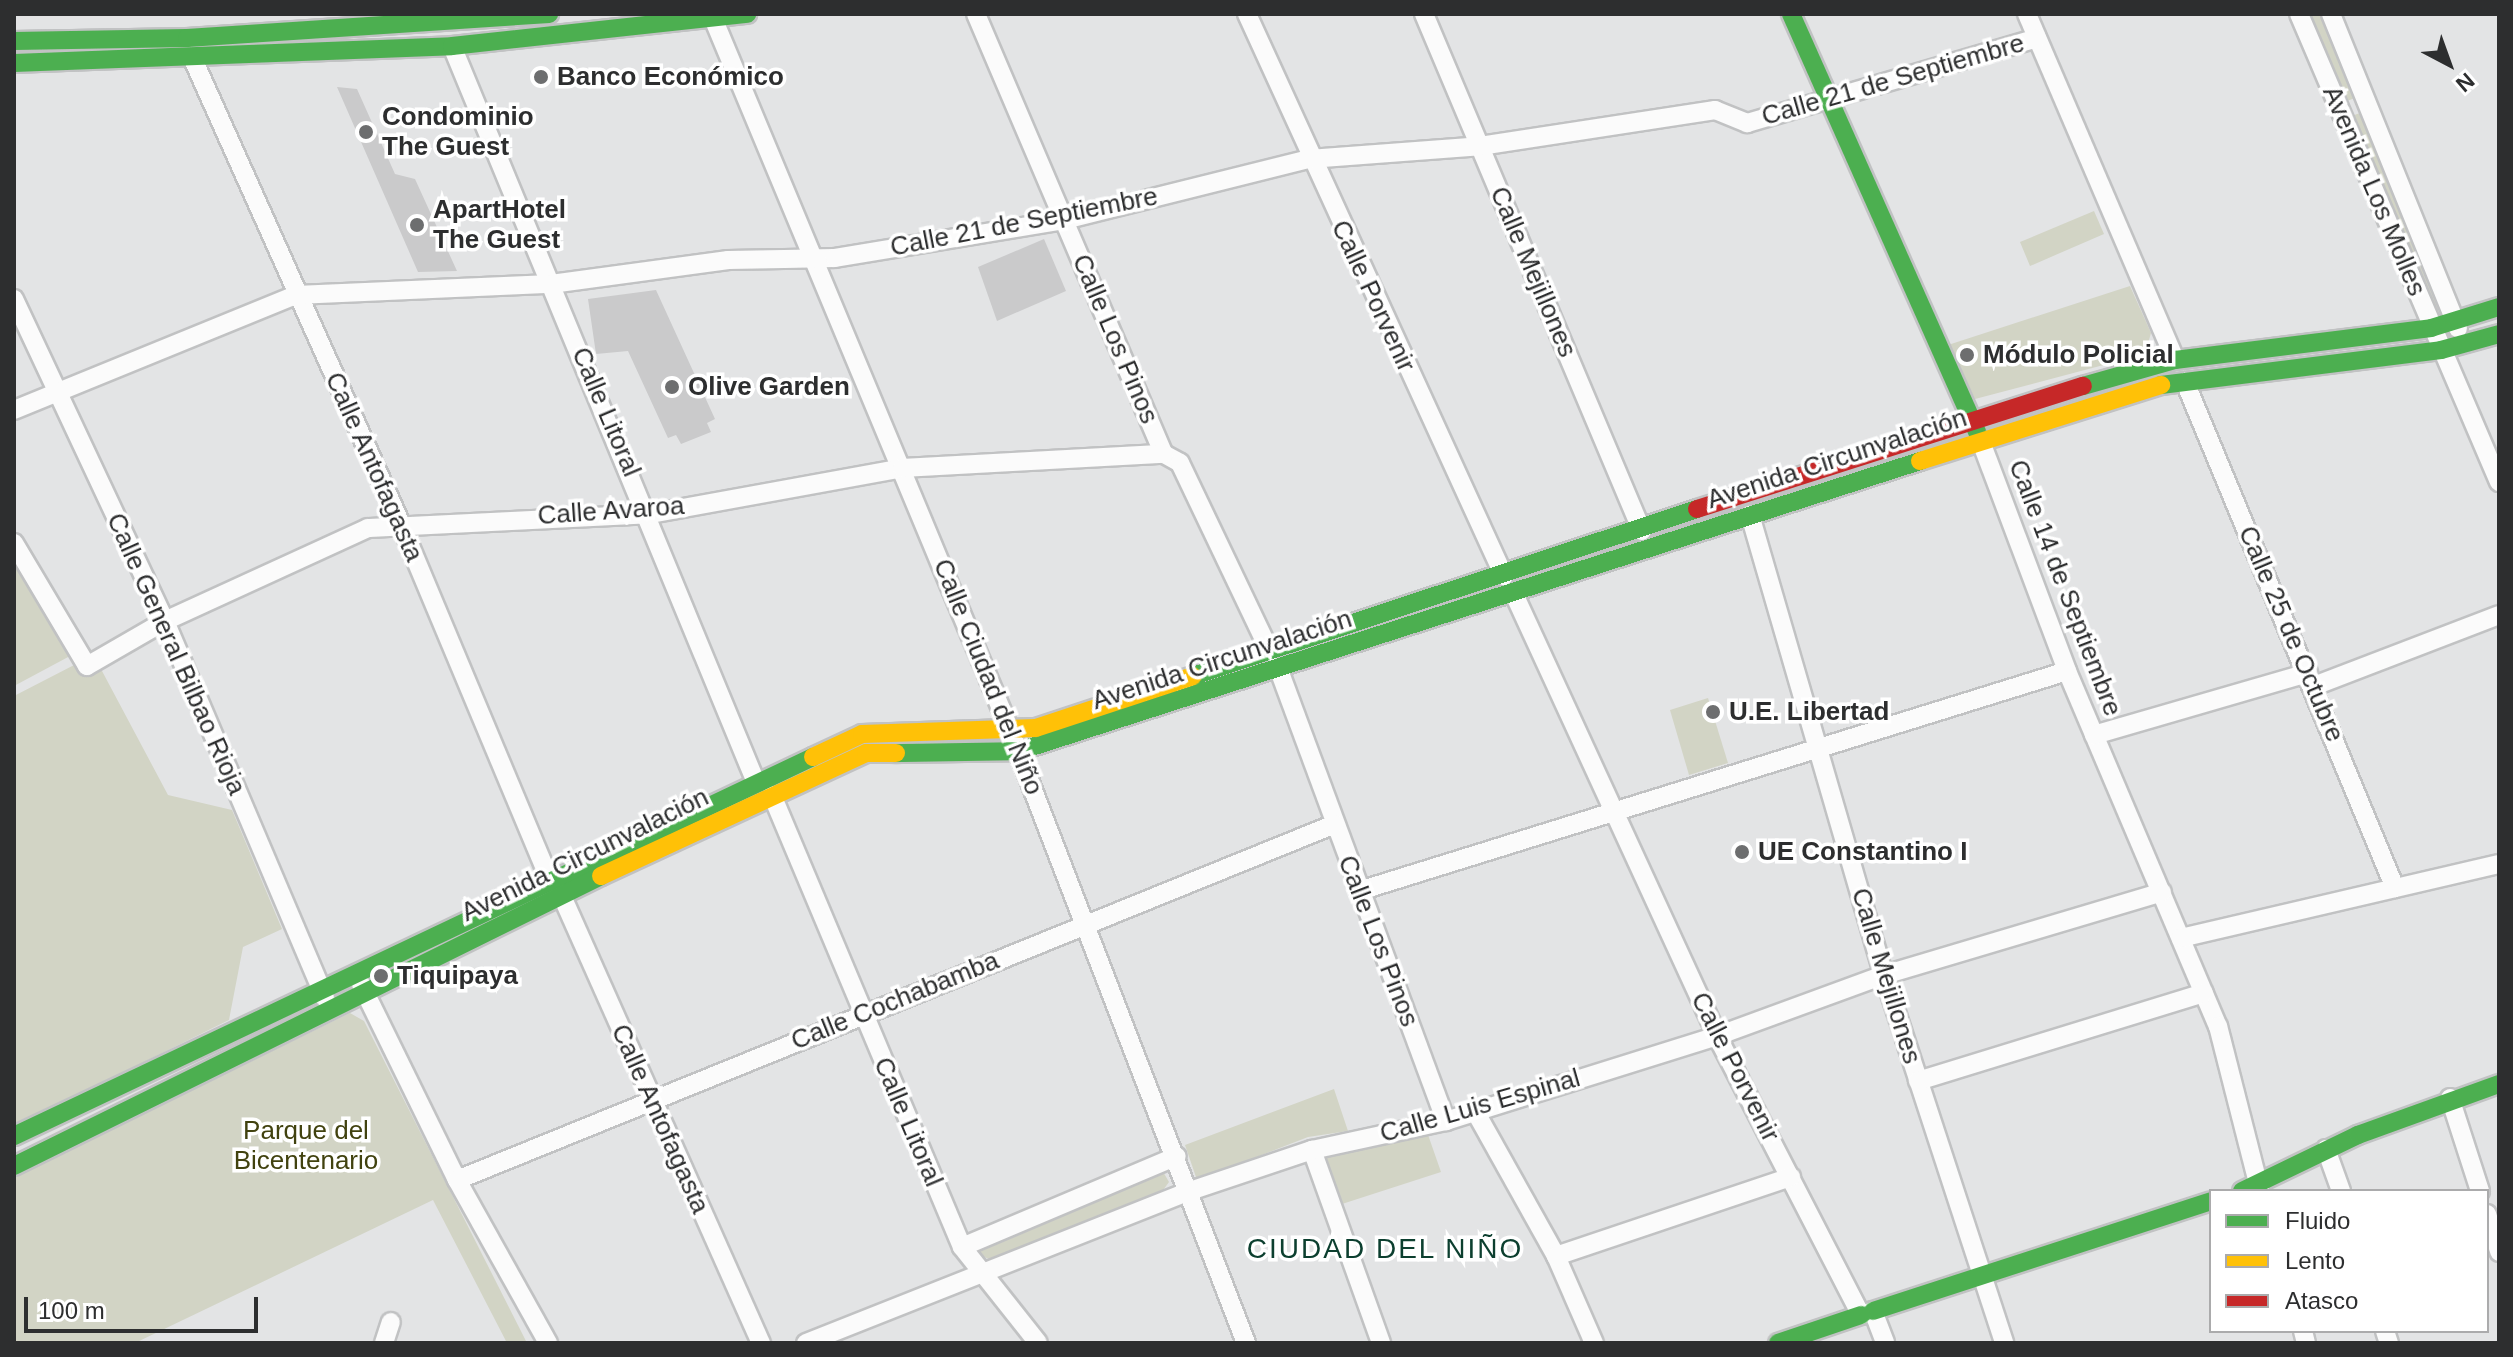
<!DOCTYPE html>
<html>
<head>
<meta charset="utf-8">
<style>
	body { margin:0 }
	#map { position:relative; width:2513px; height:1357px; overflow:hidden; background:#e3e4e5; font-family:Helvetica,sans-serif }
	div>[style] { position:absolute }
	.green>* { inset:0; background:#d2d4c5 }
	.building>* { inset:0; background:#cacacb }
	.roads { filter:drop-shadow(2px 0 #c1c2c3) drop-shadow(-2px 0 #c1c2c3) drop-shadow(0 2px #c1c2c3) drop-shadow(0 -2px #c1c2c3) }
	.street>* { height:18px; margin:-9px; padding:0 9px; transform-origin:9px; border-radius:9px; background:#fbfbfb }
	.fast>* { height:18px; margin:-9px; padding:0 9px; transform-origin:9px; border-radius:9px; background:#4caf50 }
	.slow>* { height:18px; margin:-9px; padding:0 9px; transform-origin:9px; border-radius:9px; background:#ffc107 }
	.jam>* { height:18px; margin:-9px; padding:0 9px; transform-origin:9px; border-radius:9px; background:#c62828 }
	.dots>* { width:22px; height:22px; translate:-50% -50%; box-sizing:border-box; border:4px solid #fff; border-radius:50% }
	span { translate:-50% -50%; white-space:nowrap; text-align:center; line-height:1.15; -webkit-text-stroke:7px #fff; paint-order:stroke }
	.poi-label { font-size:26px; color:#2d2e2f; font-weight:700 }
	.left { translate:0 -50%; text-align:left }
	.street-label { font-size:26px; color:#2d2e2f }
	.park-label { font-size:26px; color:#41420f }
	.neighbourhood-label { font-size:28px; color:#0c3f2f; letter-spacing:2px }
	.frame { position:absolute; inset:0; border:16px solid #2d2e2f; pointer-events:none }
	.legend { position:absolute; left:2209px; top:1189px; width:280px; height:144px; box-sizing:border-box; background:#fff; border:2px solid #ababac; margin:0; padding:10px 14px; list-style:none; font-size:24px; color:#2d2e2f }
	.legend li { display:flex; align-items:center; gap:16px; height:40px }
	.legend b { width:40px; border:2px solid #ababac }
	.north { position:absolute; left:2409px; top:24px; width:80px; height:80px; -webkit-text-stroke:6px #fff; paint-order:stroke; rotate:139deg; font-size:22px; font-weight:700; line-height:32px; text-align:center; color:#2d2e2f }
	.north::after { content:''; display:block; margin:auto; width:28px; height:36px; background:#2d2e2f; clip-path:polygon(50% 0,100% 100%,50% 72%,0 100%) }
	.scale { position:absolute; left:24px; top:1297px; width:234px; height:36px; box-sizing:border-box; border:4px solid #2d2e2f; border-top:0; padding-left:10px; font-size:24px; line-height:28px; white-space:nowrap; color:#2d2e2f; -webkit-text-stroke:6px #fff; paint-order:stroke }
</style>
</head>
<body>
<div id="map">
	<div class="green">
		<div style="clip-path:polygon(2307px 14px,2320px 14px,2355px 98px,2344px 102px)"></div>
		<div style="clip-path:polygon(2360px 113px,2440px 301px,2438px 312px,2432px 312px,2349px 117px)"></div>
		<div style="clip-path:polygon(2094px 211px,2104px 234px,2030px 266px,2020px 242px)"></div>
		<div style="clip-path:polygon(2130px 286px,2151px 333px,2145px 354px,1975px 399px,1948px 345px)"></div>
		<div style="clip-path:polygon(14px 565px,70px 656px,14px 686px)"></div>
		<div style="clip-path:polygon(78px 663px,102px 671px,168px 795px,232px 810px,282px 929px,243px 947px,229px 1020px,14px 1126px,14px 696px)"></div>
		<div style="clip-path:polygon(1708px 698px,1728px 763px,1689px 775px,1670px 710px)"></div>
		<div style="clip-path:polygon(350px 1013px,364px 1021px,527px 1343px,507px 1343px,433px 1200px,135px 1343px,14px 1343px,14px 1177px)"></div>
		<div style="clip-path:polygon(1334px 1089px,1348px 1131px,1308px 1137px,1197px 1180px,1185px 1145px)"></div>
		<div style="clip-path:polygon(1426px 1129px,1441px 1172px,1342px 1204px,1326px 1157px)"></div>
		<div style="clip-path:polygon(1162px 1170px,1169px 1182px,1161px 1193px,991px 1260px,976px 1253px,976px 1244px)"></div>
	</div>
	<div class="building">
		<div style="clip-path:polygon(337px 87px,357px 89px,395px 174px,415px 179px,457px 271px,418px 272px)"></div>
		<div style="clip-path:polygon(1044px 239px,1066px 291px,997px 321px,978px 267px)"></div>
		<div style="clip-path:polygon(656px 290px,715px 419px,707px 423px,711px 432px,681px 444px,676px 435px,668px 438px,628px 351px,596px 354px,588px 299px)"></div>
	</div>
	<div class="roads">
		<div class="street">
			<div style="left:976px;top:14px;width:478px;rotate:66.9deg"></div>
			<div style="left:1164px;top:454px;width:18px;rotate:29deg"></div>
			<div style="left:1180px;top:463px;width:209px;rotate:64.5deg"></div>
			<div style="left:1247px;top:14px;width:618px;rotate:65.43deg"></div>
			<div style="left:1424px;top:14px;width:561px;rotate:67.14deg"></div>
			<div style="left:2027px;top:14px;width:376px;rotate:66.8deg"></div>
			<div style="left:2299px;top:14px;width:509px;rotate:66.86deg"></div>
			<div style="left:2331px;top:14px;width:339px;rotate:68deg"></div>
			<div style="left:713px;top:18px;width:775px;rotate:67.37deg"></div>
			<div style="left:1011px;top:733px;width:654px;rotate:68.93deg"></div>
			<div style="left:452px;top:46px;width:794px;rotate:67.57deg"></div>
			<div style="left:192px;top:57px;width:509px;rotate:65.9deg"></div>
			<div style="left:400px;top:522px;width:387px;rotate:67.3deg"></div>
			<div style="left:14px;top:299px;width:356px;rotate:64.9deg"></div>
			<div style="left:165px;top:621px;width:410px;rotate:67deg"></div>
			<div style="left:2185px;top:382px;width:548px;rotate:67.46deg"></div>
			<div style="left:14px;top:410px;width:305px;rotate:-22.2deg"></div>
			<div style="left:296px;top:295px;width:255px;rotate:-2.5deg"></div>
			<div style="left:551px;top:284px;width:179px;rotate:-7.7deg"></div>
			<div style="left:728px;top:260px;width:107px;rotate:-1.1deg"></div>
			<div style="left:835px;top:258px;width:232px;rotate:-9.4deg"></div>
			<div style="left:1064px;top:220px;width:252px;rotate:-14deg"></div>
			<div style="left:1309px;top:159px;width:171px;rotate:-4.3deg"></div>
			<div style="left:1480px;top:146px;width:238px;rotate:-8.7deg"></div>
			<div style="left:1715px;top:110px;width:35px;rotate:22deg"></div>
			<div style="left:1747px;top:123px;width:302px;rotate:-16.3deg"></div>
			<div style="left:1980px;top:439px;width:248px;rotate:69.4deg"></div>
			<div style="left:2067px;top:671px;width:386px;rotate:67deg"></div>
			<div style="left:2218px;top:1026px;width:170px;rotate:75.7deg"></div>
			<div style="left:1750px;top:515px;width:479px;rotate:73.8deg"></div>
			<div style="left:1884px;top:975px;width:387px;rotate:71.9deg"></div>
			<div style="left:14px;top:543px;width:143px;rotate:59.3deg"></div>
			<div style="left:87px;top:666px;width:90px;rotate:-30deg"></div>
			<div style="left:165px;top:621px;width:223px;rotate:-24.6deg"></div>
			<div style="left:368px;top:528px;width:282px;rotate:-2.8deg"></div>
			<div style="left:650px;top:514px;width:256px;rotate:-10.3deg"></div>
			<div style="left:902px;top:468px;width:262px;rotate:-3.1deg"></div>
			<div style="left:1514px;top:594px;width:486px;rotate:65.3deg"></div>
			<div style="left:1717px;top:1036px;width:314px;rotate:62.7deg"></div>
			<div style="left:1861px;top:1315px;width:13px;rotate:-18deg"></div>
			<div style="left:1873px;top:1311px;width:34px;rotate:69deg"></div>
			<div style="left:1279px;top:670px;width:481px;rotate:69.7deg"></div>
			<div style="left:2314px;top:686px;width:198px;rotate:-21deg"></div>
			<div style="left:2094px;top:735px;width:223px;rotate:-16.2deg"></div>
			<div style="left:772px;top:795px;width:490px;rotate:67.2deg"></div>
			<div style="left:962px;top:1247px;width:122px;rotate:51.6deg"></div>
			<div style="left:1359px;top:891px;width:741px;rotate:-17.26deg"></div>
			<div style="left:561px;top:894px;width:492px;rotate:66deg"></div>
			<div style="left:2181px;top:938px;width:326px;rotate:-13.1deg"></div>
			<div style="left:361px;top:984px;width:218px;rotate:63.9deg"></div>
			<div style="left:457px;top:1180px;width:187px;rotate:60.8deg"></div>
			<div style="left:1918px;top:1081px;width:299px;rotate:-17.1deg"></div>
			<div style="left:2450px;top:1098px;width:98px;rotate:72.1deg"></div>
			<div style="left:1475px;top:1111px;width:166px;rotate:60.8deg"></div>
			<div style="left:1556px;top:1256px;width:95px;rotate:66.4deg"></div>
			<div style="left:2326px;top:1149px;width:45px;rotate:70.3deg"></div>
			<div style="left:1312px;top:1150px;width:205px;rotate:70.3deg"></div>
			<div style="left:457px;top:1180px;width:947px;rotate:-22.07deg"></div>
			<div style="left:2487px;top:1214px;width:40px;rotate:72deg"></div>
			<div style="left:962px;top:1247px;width:233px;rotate:-22.9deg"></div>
			<div style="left:1556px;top:1256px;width:248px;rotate:-18.6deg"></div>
			<div style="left:2303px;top:1331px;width:12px;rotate:76deg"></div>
			<div style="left:2385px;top:1331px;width:13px;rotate:72deg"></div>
			<div style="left:384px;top:1343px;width:22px;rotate:-72deg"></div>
			<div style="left:806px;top:1343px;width:413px;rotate:-21.6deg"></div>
			<div style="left:1190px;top:1191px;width:129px;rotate:-18.6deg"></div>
			<div style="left:1312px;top:1150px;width:137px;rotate:-12.2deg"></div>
			<div style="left:1446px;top:1121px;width:284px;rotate:-17.4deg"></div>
			<div style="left:1717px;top:1036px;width:178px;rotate:-20.1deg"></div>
			<div style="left:1884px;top:975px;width:290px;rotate:-16.6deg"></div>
		</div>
		<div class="fast">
			<div style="left:1791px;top:14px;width:458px;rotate:66deg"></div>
			<div style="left:14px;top:41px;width:173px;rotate:-1deg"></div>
			<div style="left:187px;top:38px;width:363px;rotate:-3.8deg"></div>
			<div style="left:14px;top:63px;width:438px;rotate:-2.2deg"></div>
			<div style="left:452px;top:46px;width:297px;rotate:-6.2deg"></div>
			<div style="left:2161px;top:385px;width:282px;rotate:-7.1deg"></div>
			<div style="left:2441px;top:350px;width:60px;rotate:-15.4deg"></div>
			<div style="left:2083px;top:386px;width:96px;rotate:-15.8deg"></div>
			<div style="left:2175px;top:360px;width:258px;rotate:-7.1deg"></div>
			<div style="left:2431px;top:328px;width:71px;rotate:-17.2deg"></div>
			<div style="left:1193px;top:676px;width:531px;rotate:-18.33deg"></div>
			<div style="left:896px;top:753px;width:123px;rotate:-0.9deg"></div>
			<div style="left:1019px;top:751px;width:947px;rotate:-17.84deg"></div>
			<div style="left:14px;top:1136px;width:884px;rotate:-25.38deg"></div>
			<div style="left:14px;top:1166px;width:655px;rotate:-26.29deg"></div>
			<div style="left:2242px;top:1191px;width:129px;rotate:-25.8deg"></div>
			<div style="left:2358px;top:1135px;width:150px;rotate:-19.9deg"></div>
			<div style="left:1873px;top:1311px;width:355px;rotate:-18deg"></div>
			<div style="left:1778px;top:1343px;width:88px;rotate:-18.6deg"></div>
		</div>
		<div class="slow">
			<div style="left:1920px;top:461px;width:253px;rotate:-17.5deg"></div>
			<div style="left:813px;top:757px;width:54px;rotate:-25.1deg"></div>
			<div style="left:862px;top:734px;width:174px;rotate:-2deg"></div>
			<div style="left:1036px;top:728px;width:165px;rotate:-18.3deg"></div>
			<div style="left:601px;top:876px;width:292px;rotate:-24.9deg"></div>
			<div style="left:866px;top:753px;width:30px"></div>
		</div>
		<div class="jam">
			<div style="left:1697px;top:509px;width:405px;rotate:-17.7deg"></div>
		</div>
	</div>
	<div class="dots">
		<div style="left:541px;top:77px;background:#6d6e6f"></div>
		<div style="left:366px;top:132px;background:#6d6e6f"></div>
		<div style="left:417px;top:225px;background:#6d6e6f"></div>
		<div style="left:1967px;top:355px;background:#6d6e6f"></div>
		<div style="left:672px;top:387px;background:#6d6e6f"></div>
		<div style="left:1713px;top:712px;background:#6d6e6f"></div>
		<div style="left:1742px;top:852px;background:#6d6e6f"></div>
		<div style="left:381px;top:976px;background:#6d6e6f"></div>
	</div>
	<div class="poi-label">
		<span class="left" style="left:557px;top:77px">Banco Económico</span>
		<span class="left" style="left:382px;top:132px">Condominio<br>The Guest</span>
		<span class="left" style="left:433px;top:225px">ApartHotel<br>The Guest</span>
		<span class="left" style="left:1983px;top:355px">Módulo Policial</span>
		<span class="left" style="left:688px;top:387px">Olive Garden</span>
		<span class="left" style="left:1729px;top:712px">U.E. Libertad</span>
		<span class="left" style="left:1758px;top:852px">UE Constantino I</span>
		<span class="left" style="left:397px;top:976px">Tiquipaya</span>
	</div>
	<div class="street-label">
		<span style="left:1893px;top:80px;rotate:-16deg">Calle 21 de Septiembre</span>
		<span style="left:2374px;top:191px;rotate:67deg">Avenida Los Molles</span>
		<span style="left:1024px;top:222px;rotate:-11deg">Calle 21 de Septiembre</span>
		<span style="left:1533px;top:272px;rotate:67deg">Calle Mejillones</span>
		<span style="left:1373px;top:296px;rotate:65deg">Calle Porvenir</span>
		<span style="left:1115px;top:339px;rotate:67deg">Calle Los Pinos</span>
		<span style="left:606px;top:412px;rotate:67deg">Calle Litoral</span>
		<span style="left:1837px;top:459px;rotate:-18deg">Avenida Circunvalación</span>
		<span style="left:374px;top:467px;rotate:66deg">Calle Antofagasta</span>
		<span style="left:611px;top:511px;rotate:-4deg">Calle Avaroa</span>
		<span style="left:2065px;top:588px;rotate:69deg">Calle 14 de Septiembre</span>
		<span style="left:2291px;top:634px;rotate:67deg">Calle 25 de Octubre</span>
		<span style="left:176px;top:654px;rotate:66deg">Calle General Bilbao Rioja</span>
		<span style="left:1222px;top:660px;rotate:-18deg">Avenida Circunvalación</span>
		<span style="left:988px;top:677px;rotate:68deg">Calle Ciudad del Niño</span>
		<span style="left:585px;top:855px;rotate:-26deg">Avenida Circunvalación</span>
		<span style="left:1378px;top:941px;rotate:69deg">Calle Los Pinos</span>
		<span style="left:1886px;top:976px;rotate:73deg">Calle Mejillones</span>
		<span style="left:895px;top:1001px;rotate:-22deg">Calle Cochabamba</span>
		<span style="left:1735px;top:1067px;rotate:63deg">Calle Porvenir</span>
		<span style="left:1480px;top:1106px;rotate:-16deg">Calle Luis Espinal</span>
		<span style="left:660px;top:1119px;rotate:66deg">Calle Antofagasta</span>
		<span style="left:908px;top:1122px;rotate:67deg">Calle Litoral</span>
	</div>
	<div class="park-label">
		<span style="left:306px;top:1146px">Parque del<br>Bicentenario</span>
	</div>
	<div class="neighbourhood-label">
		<span style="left:1385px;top:1249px">CIUDAD DEL NIÑO</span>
	</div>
	<div class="frame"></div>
	<ul class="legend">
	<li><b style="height:10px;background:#4caf50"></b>Fluido</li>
	<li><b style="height:10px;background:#ffc107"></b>Lento</li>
	<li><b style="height:10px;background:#c62828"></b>Atasco</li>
	</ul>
	<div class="north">N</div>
	<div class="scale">100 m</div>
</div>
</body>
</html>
